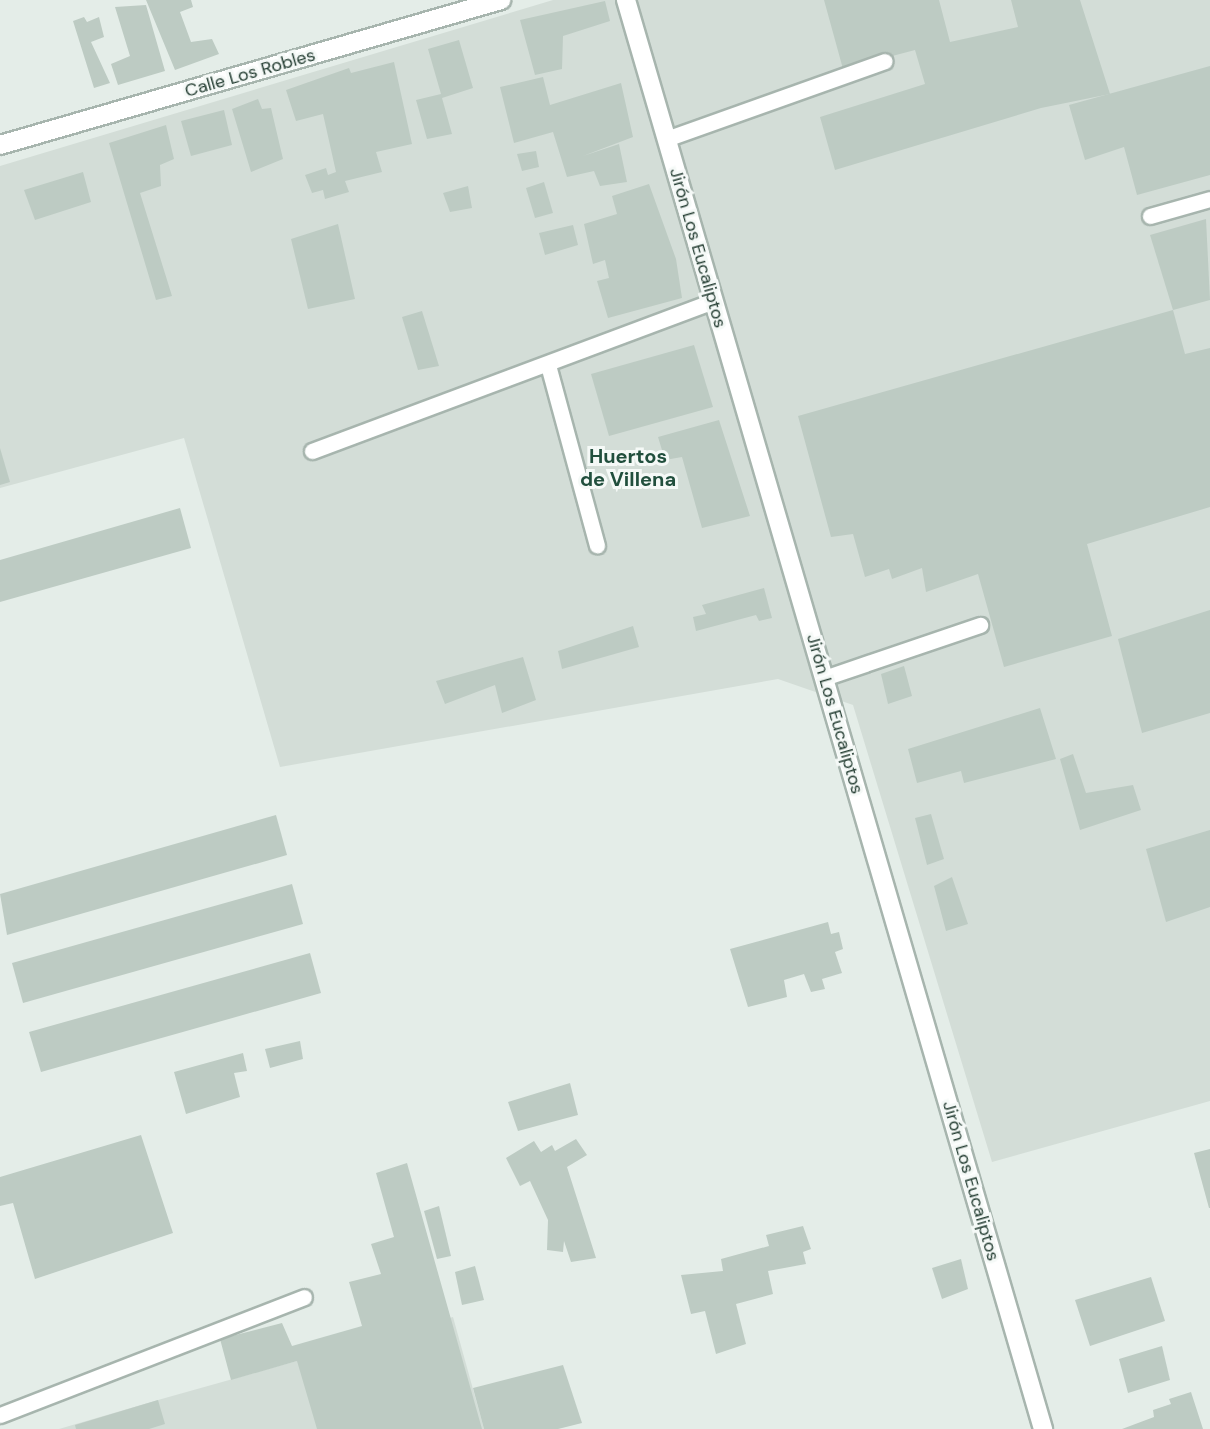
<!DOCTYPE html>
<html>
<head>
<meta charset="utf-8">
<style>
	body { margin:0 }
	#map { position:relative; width:1210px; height:1429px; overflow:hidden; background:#e4ede8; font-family:"DM Sans",sans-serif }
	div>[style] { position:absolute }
	.built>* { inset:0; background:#d3ddd7 }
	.building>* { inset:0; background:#bdcbc3 }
	.roads { filter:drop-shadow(2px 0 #a7b5ae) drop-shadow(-2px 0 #a7b5ae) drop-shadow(0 2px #a7b5ae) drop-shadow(0 -2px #a7b5ae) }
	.service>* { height:15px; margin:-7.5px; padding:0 7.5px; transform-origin:7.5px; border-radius:7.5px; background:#fff }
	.minor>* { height:18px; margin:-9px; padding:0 9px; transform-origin:9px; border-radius:9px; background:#fff }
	span { translate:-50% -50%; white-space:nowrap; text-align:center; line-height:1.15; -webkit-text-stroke:6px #f5f9f7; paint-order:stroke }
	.street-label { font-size:18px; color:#253e33 }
	.neighbourhood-label { font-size:20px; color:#214f3d; font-weight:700 }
</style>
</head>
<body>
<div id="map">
	<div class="built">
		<div style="clip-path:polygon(553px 0,1210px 0,1210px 1101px,992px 1162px,853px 705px,778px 679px,280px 767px,184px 438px,0 488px,0 166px)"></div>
		<div style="clip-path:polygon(453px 1317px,484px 1429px,59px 1429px,158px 1400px)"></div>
	</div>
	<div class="building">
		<div style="clip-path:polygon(146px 0,191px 0,193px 7px,180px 12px,191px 42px,212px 39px,219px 54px,175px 70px)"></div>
		<div style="clip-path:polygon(824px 0,939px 0,950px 42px,1018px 27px,1011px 0,1080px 0,1110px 94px,1041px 108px,835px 170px,820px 117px,925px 84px,915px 50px,843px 69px)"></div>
		<div style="clip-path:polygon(605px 1px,610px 21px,563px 36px,562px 69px,535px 75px,520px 20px)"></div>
		<div style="clip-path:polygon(146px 5px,165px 71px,118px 85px,111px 64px,130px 56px,115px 7px)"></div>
		<div style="clip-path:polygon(84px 17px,87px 22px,99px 17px,104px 37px,91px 42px,110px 83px,94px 88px,73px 21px)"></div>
		<div style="clip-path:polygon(459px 40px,473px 88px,442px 98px,452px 134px,427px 139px,416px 100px,441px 94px,428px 49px)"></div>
		<div style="clip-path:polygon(394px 62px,412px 144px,376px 152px,382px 172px,345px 181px,349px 192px,325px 199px,323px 190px,312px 193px,305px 175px,326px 168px,328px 175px,336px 172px,323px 114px,296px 121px,286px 90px,349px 68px,351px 73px)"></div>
		<div style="clip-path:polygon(1210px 66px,1210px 175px,1137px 195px,1124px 147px,1085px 160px,1069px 105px)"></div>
		<div style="clip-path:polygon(543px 77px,550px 105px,621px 83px,633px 137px,583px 156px,619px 144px,627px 182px,600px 186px,594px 171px,567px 177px,553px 132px,514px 143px,500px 87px)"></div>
		<div style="clip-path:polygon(258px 99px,262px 109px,271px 108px,283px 159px,251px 172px,232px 109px)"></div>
		<div style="clip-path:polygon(224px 110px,232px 145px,191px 156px,181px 121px)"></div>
		<div style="clip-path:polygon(166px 125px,174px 159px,160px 165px,161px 186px,140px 193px,172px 296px,156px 300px,109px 143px)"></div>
		<div style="clip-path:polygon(536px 151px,539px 167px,522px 171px,517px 154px)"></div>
		<div style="clip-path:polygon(83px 172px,91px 202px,35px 220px,24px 190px)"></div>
		<div style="clip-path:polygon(544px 182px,553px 213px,535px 218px,526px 188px)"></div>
		<div style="clip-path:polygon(649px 184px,676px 259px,682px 298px,608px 318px,597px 281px,609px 278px,605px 260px,593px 264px,584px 224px,617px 214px,612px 196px)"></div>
		<div style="clip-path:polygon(468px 186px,472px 208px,450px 212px,443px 193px)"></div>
		<div style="clip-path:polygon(1206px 219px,1210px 300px,1173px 310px,1150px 235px)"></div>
		<div style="clip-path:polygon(338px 224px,355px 299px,308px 309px,291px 239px)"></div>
		<div style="clip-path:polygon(573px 225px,578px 245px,545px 255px,539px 233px)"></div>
		<div style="clip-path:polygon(1173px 310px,1185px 354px,1210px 348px,1210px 507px,1087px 544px,1112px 636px,1004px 667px,978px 574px,926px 592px,922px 568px,892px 579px,889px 569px,865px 577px,853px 534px,831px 537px,798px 416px)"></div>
		<div style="clip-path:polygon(422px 311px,439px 366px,418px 370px,402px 317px)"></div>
		<div style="clip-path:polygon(694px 345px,713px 407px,609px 436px,591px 374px)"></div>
		<div style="clip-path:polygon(719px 420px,750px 516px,702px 528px,682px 457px,665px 460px,658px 437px)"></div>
		<div style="clip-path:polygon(0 448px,10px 482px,0 485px)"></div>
		<div style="clip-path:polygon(180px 508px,191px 548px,0 602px,0 560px)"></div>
		<div style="clip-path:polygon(764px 588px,772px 618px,759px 621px,756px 615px,696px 631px,693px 617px,706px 614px,702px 605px)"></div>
		<div style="clip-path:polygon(1210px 610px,1210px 713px,1142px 733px,1118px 639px)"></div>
		<div style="clip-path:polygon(633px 626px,639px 647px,562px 669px,558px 651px)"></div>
		<div style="clip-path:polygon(523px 657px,536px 700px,502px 713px,495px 685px,445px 704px,436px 681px)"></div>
		<div style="clip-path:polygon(904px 666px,912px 696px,888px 704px,881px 674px)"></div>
		<div style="clip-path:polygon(1040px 708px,1056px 759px,964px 783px,961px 771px,917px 783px,908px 749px)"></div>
		<div style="clip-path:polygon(1073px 754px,1086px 793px,1133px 785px,1141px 810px,1080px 830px,1060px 759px)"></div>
		<div style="clip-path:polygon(931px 814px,944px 859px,927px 865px,915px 818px)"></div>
		<div style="clip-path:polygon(276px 815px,287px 855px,7px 935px,0 894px)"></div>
		<div style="clip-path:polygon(1210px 830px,1210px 907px,1166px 922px,1146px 849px)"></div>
		<div style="clip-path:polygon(952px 877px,968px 924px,946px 931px,934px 886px)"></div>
		<div style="clip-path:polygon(292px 884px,303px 924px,23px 1003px,12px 963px)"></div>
		<div style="clip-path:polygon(828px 922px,831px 934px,839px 932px,843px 949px,835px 952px,842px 973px,822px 979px,825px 989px,811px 992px,804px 974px,784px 980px,787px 997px,748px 1007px,730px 949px)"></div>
		<div style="clip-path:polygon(310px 953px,321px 993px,41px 1072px,29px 1032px)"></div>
		<div style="clip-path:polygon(300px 1041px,303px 1059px,270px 1068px,265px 1049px)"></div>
		<div style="clip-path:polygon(243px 1053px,247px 1071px,234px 1073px,240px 1097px,186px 1114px,174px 1072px)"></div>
		<div style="clip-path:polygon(570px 1083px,578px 1115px,518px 1131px,508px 1102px)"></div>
		<div style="clip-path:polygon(141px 1135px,173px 1233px,35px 1279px,13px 1203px,0 1206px,0 1177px)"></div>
		<div style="clip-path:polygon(576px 1139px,587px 1155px,567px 1167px,596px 1258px,571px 1262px,564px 1241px,563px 1252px,547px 1250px,548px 1220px,530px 1181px,520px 1186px,506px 1158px,534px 1141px,541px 1152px,552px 1145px,555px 1151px)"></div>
		<div style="clip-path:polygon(1210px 1149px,1210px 1208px,1209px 1208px,1194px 1153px)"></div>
		<div style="clip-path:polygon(407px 1163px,482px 1429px,317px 1429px,297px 1361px,231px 1380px,220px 1339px,282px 1323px,292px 1346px,362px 1326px,349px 1282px,381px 1274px,371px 1244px,394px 1237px,376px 1173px)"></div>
		<div style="clip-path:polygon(439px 1206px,451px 1256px,437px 1259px,424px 1211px)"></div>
		<div style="clip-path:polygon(803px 1226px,811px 1249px,803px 1252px,806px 1264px,768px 1271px,773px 1294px,736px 1304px,746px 1344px,716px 1354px,705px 1311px,691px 1314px,681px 1275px,723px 1271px,721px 1259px,769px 1246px,766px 1235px)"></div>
		<div style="clip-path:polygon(961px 1259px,968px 1289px,942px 1299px,932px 1268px)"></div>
		<div style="clip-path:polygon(475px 1266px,484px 1300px,462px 1305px,455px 1272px)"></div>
		<div style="clip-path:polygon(1151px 1277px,1165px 1321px,1090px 1346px,1075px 1300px)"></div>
		<div style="clip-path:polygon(1162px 1346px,1170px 1380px,1128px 1393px,1119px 1359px)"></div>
		<div style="clip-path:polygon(563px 1365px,582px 1423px,558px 1429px,484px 1429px,473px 1388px)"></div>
		<div style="clip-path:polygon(1191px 1392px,1203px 1429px,1122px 1429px,1154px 1417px,1153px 1410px,1171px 1404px,1169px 1399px)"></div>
		<div style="clip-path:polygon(158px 1400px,165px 1424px,149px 1429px,76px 1429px,75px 1425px)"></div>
	</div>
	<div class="roads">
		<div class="service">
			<div style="left:666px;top:139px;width:232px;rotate:-19.6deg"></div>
			<div style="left:1150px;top:216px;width:62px;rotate:-15.8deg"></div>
			<div style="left:548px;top:365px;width:187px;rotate:74.8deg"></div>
			<div style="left:312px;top:451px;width:429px;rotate:-20.5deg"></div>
			<div style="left:824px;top:678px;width:165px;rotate:-18.8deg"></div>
			<div style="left:0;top:1415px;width:326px;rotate:-21.2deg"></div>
		</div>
		<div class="minor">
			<div style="left:626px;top:0;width:1489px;rotate:73.73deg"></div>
			<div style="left:0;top:145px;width:522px;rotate:-16.14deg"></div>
		</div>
	</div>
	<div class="street-label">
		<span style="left:250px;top:73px;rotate:-16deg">Calle Los Robles</span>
		<span style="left:698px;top:248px;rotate:74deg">Jirón Los Eucaliptos</span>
		<span style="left:835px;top:714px;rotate:74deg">Jirón Los Eucaliptos</span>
		<span style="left:971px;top:1181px;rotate:74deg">Jirón Los Eucaliptos</span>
	</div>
	<div class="neighbourhood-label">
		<span style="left:628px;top:468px">Huertos<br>de Villena</span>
	</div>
</div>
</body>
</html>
